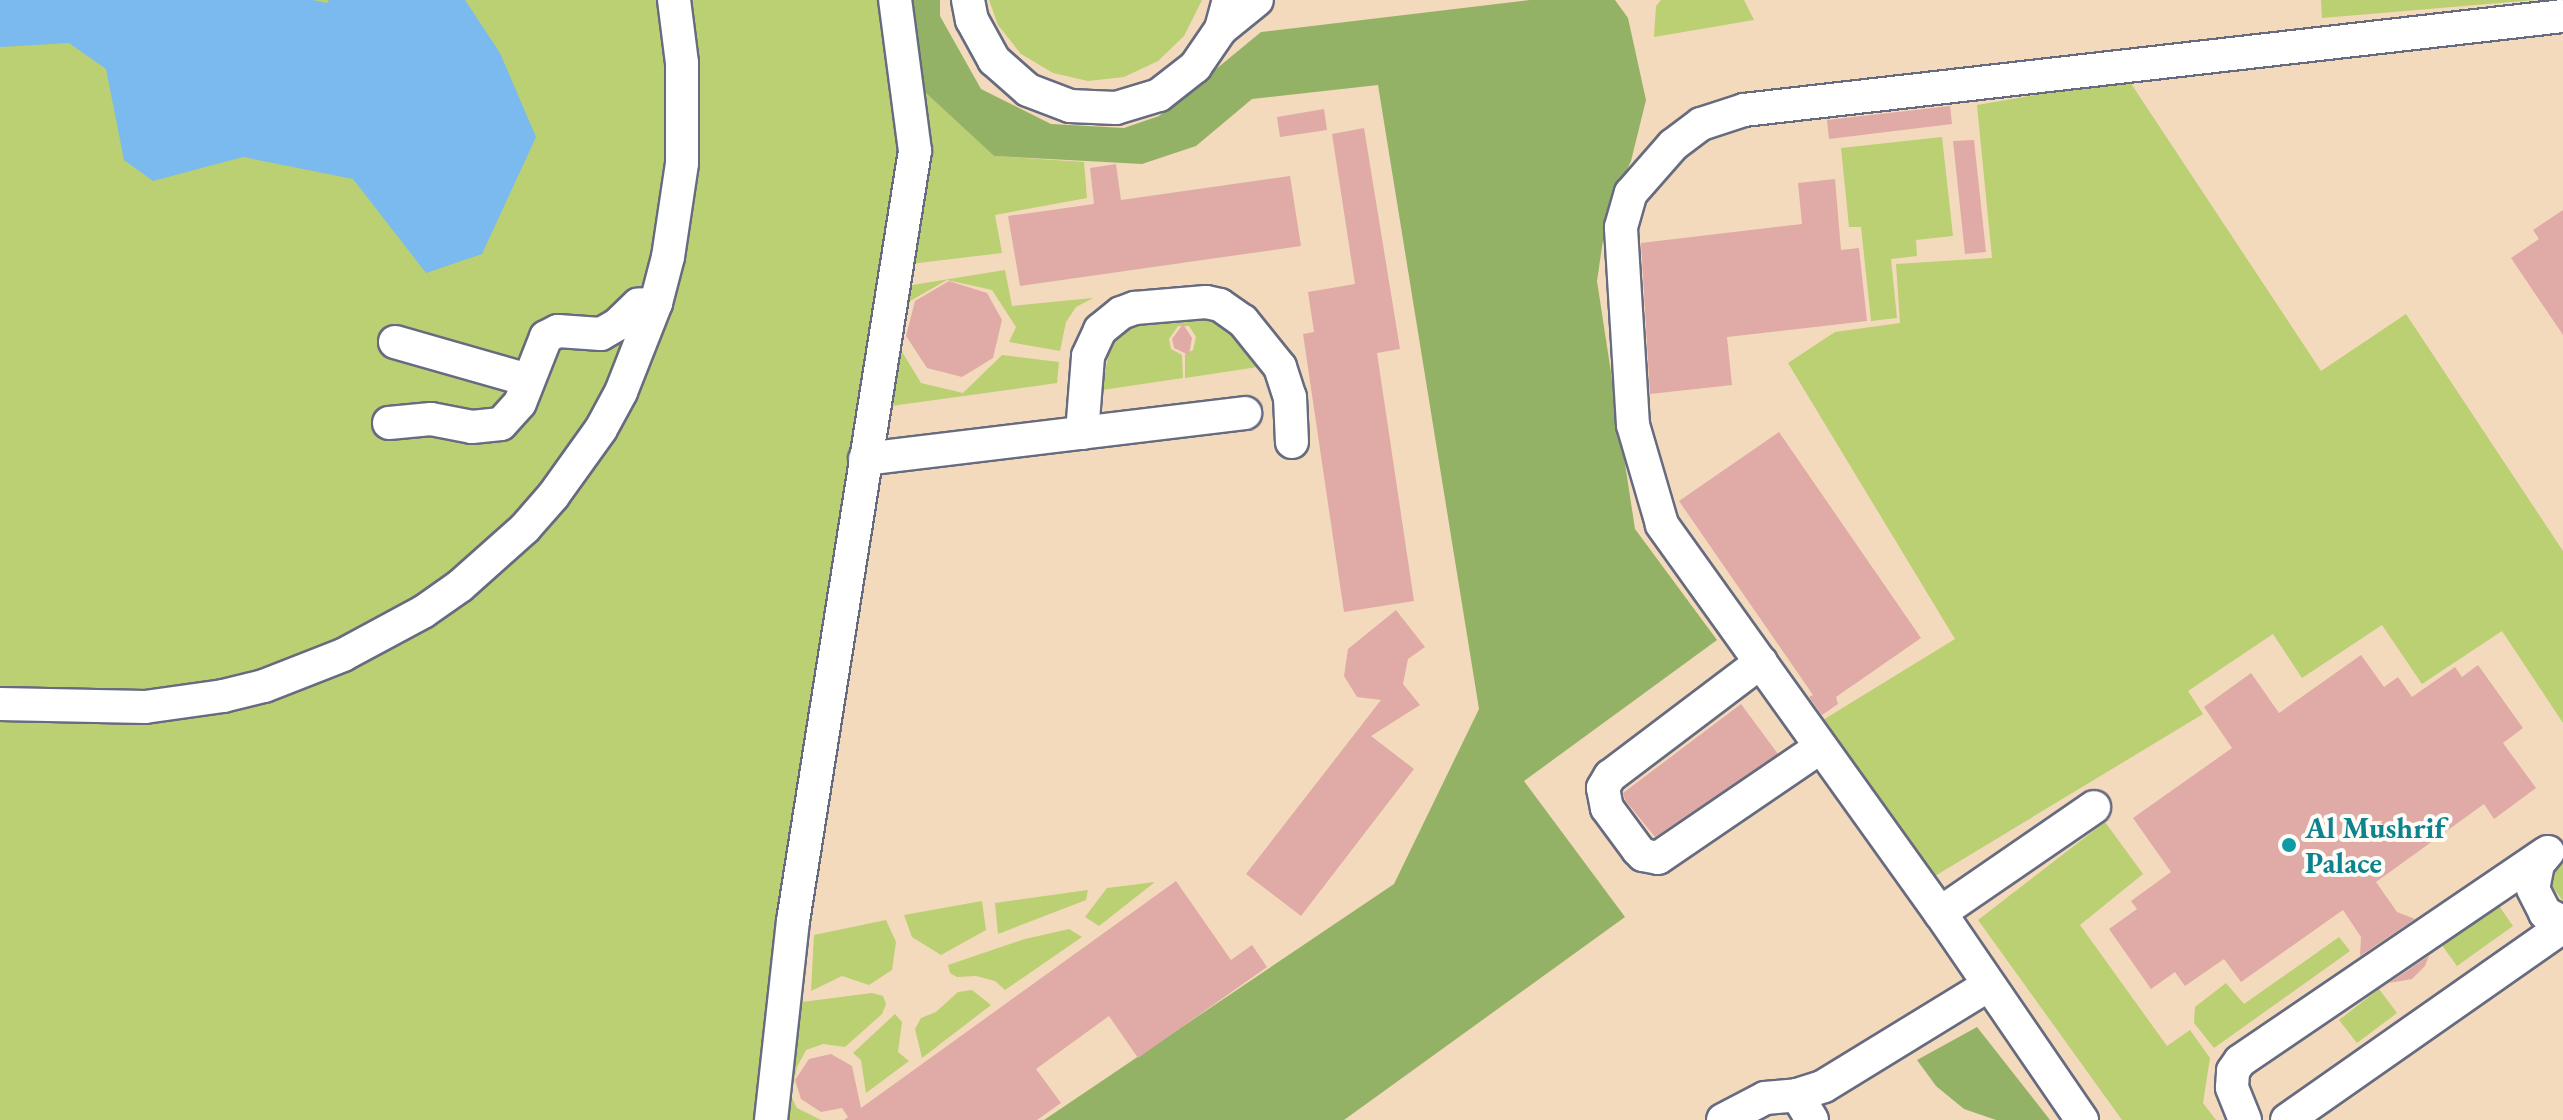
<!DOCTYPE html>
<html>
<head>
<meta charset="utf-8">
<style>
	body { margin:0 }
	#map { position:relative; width:2563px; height:1120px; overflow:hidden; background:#f3dabc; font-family:"EB Garamond",serif }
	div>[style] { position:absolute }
	.green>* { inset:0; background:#bbcf73 }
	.forest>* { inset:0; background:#94b265 }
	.water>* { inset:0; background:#7abaee }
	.building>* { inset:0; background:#e0aba6 }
	.roads { filter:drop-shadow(2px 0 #676b7f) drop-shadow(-2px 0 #676b7f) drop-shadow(0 2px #676b7f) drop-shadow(0 -2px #676b7f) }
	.minor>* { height:32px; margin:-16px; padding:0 16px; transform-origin:16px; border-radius:16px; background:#fff }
	.dots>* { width:22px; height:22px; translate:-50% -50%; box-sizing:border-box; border:4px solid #fdfcf7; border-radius:50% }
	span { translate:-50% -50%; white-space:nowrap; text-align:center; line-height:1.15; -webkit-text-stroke:8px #fdfcf7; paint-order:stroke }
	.culture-label { font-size:30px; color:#0d838f; font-weight:700 }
	.left { translate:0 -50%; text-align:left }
</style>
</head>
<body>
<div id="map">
	<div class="green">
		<div style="clip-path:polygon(0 0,894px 0,899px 42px,898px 195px,769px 1120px,0 1120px)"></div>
		<div style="clip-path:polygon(989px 0,1202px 0,1184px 36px,1158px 61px,1124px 77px,1088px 81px,1053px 73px,1021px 54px,998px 25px)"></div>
		<div style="clip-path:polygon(1661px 0,1744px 0,1754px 20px,1654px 37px,1656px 6px)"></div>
		<div style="clip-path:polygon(2321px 0,2535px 0,2322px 18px)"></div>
		<div style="clip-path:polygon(2128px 79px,2321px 371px,2406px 314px,2563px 551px,2563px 723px,2502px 631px,2422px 684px,2382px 625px,2302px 678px,2273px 634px,2188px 691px,2203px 714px,1930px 879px,1818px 723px,1955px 639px,1788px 363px,1835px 332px,1900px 323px,1896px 264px,1992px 258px,1977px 105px)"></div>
		<div style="clip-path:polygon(914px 82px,994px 156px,1084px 162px,1087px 198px,995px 215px,1002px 253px,910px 264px)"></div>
		<div style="clip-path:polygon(1942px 137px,1953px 236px,1916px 240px,1917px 256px,1891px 259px,1897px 318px,1871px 321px,1861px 227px,1849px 227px,1841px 148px)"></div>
		<div style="clip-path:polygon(1005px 270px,1012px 306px,1093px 298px,1076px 307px,1066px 322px,1060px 351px,1009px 342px,1016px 327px,992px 290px,947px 280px,910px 301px,898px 345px,921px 383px,963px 393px,1002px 355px,1059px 362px,1057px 383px,884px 407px,906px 286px)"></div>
		<div style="clip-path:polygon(1210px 310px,1271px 365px,1185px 378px,1185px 354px,1193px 350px,1196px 337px,1189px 326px,1178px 326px,1169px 339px,1171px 349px,1182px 355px,1183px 378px,1102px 390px,1111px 340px,1124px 325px)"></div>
		<div style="clip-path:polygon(2105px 822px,2143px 874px,2080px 925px,2167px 1046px,2190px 1030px,2210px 1058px,2203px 1103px,2216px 1120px,2122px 1120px,1978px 920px)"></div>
		<div style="clip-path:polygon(2563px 864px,2563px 901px,2552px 886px,2555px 872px)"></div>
		<div style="clip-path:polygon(1155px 882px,1099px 926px,1085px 917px,1107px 888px)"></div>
		<div style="clip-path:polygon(1088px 890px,1086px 900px,998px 934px,995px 903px)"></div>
		<div style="clip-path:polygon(982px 901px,986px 930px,941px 955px,912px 937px,904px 915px)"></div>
		<div style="clip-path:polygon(2497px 903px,2513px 926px,2457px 966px,2441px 944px)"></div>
		<div style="clip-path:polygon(886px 920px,896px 942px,892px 970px,869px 985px,842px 976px,811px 991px,814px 935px)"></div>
		<div style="clip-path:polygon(1069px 929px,1082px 937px,1005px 990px,995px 981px,976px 976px,957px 977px,950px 973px,948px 965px,1025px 939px)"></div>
		<div style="clip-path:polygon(2339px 937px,2350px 951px,2214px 1048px,2194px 1023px,2195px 1007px,2226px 983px,2244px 1004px)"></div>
		<div style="clip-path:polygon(2379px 989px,2397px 1013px,2357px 1043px,2339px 1020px)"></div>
		<div style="clip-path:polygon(972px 990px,991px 1005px,922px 1058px,915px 1029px,921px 1018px,936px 1012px,958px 992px)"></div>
		<div style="clip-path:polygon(872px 993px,883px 996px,886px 1004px,882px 1014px,845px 1047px,823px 1044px,806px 1050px,797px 1067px,791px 1096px,797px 1108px,821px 1120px,780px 1120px,802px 1002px)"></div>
		<div style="clip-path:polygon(895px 1014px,902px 1022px,898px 1052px,909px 1061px,866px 1093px,861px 1060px,853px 1053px)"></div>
	</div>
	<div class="forest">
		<div style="clip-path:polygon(902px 0,940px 0,940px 16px,981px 89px,1051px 124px,1124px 128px,1159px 116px,1261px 32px,1530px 0,1615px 0,1628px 18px,1646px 100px,1631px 161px,1607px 213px,1597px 281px,1635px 529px,1717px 640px,1524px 781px,1625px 917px,1344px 1120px,1044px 1120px,1394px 884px,1479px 709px,1378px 85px,1252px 99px,1196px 146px,1142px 164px,994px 156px,914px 82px)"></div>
		<div style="clip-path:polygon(1977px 1027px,2050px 1120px,1996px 1120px,1964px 1109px,1936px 1086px,1917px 1060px)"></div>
	</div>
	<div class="water">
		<div style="clip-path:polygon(0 0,313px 0,327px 3px,329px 0,465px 0,500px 53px,536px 137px,482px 254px,426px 273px,353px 179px,243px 157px,153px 181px,124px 160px,106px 69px,69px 43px,0 47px)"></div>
	</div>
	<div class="building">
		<div style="clip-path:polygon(1950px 106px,1952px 124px,1829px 139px,1827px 120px)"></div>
		<div style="clip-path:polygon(1324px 109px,1327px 130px,1280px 137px,1277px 117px)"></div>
		<div style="clip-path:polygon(1364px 128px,1400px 349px,1377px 353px,1414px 601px,1344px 612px,1303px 334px,1314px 332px,1308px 292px,1355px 284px,1332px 134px)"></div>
		<div style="clip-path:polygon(1974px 140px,1986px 252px,1965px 254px,1953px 141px)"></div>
		<div style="clip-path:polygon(1116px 164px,1121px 200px,1290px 176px,1301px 246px,1020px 286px,1008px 216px,1094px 204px,1090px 168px)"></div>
		<div style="clip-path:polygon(1835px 179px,1841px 250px,1859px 248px,1867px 321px,1727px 337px,1732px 385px,1650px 394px,1641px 243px,1802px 224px,1798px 183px)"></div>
		<div style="clip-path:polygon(2563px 210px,2563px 335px,2511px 258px,2539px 239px,2533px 230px)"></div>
		<div style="clip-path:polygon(949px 281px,987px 293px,1002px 320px,993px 358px,962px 377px,927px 368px,906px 336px,915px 301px)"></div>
		<div style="clip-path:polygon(1183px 324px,1192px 338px,1189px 355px,1174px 348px,1172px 339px)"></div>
		<div style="clip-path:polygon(1779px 432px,1921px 638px,1836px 697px,1838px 704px,1822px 715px,1809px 697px,1813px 695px,1679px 501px)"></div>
		<div style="clip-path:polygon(1396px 610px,1425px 647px,1408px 659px,1403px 684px,1420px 705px,1371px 736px,1414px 769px,1301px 916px,1246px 874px,1381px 700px,1357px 697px,1344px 676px,1348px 649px)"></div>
		<div style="clip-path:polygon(2361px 655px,2384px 687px,2398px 677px,2412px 697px,2455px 667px,2462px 677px,2478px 665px,2523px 728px,2503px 743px,2536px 788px,2494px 819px,2484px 804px,2376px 882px,2397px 912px,2415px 919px,2360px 956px,2361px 937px,2343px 910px,2241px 982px,2224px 959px,2185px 986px,2175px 972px,2151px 989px,2109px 929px,2137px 909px,2131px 901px,2171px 872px,2133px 818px,2232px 748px,2204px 707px,2251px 673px,2279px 713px)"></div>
		<div style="clip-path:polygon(1741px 704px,1778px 754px,1655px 837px,1625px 800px,1623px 793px)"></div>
		<div style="clip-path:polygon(1176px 881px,1231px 960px,1252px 945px,1267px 967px,1138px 1058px,1109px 1016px,1036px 1069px,1061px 1103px,1037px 1120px,844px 1120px,848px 1117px,842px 1108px,821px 1112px,801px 1099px,795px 1080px,809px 1059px,831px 1054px,852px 1066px,861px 1108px)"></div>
		<div style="clip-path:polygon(2429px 956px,2425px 966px,2412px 979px,2389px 983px)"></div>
	</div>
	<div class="roads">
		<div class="minor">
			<div style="left:968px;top:0;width:20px;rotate:79deg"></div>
			<div style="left:972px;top:20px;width:46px;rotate:61.2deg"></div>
			<div style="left:994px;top:60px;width:45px;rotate:41.4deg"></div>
			<div style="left:1028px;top:90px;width:45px;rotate:20.9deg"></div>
			<div style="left:1070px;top:106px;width:46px;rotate:2.5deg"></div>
			<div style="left:1116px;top:108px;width:45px;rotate:-16.8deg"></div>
			<div style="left:1159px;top:95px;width:46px;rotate:-37.9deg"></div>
			<div style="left:1195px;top:67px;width:46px;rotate:-55.6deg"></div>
			<div style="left:1221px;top:29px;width:30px;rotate:-75deg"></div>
			<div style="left:1221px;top:29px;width:46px;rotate:-38.9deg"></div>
			<div style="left:395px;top:342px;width:138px;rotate:15.9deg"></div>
			<div style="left:389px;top:423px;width:42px;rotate:-5.4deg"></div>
			<div style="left:431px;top:419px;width:42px;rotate:11deg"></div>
			<div style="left:472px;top:427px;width:29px;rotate:-6deg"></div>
			<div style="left:501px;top:424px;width:28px;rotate:-48deg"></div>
			<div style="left:520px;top:403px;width:71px;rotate:-68.5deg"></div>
			<div style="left:546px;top:337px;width:13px;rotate:-27deg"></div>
			<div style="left:558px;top:331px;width:43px;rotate:4deg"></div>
			<div style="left:601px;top:334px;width:20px;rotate:-30deg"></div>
			<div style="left:618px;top:324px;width:28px;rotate:-44deg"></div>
			<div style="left:638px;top:305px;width:18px;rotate:-6deg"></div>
			<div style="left:1082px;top:433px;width:77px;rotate:-85.5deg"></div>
			<div style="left:1088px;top:356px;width:29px;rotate:-65deg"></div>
			<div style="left:1100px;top:330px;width:27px;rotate:-39deg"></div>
			<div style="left:1121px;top:313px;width:15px;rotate:-20deg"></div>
			<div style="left:1135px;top:308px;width:71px;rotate:-4.8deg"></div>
			<div style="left:1206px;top:302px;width:14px;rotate:12deg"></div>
			<div style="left:1220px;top:305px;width:28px;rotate:35deg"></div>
			<div style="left:1243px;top:321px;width:59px;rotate:51.2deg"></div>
			<div style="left:1280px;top:367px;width:32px;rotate:72deg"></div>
			<div style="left:1290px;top:397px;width:45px;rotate:87.5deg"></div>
			<div style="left:865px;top:459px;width:383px;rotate:-6.9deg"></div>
			<div style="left:1761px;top:662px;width:189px;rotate:142.9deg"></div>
			<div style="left:1610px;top:776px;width:14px;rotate:120deg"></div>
			<div style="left:1603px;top:788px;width:20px;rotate:79deg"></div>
			<div style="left:1607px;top:808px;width:52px;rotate:53.6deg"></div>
			<div style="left:1638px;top:850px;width:7px;rotate:45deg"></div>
			<div style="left:1643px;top:855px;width:15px;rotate:11deg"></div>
			<div style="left:1658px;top:858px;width:197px;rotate:-34.3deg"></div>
			<div style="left:0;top:704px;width:145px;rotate:1.2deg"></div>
			<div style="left:145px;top:707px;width:79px;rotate:-8deg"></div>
			<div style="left:223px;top:696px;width:42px;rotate:-13.7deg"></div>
			<div style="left:264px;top:686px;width:85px;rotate:-21.4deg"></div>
			<div style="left:343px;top:655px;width:91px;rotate:-28.3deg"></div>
			<div style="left:423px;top:612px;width:45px;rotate:-35.1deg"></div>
			<div style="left:460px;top:586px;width:87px;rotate:-41.7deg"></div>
			<div style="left:525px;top:528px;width:43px;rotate:-48.8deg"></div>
			<div style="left:553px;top:496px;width:82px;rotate:-54.4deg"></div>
			<div style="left:601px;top:429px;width:42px;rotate:-61.6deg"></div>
			<div style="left:621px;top:392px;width:96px;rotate:-68.5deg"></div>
			<div style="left:656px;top:303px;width:48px;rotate:-75.4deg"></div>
			<div style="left:668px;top:257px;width:95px;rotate:-81.5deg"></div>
			<div style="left:682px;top:163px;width:100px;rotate:-90deg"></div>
			<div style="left:682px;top:63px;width:64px;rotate:-97.2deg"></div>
			<div style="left:2548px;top:852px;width:16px;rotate:130deg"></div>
			<div style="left:2538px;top:864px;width:25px;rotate:101deg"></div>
			<div style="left:2533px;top:889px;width:27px;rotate:63deg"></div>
			<div style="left:2545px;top:913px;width:20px;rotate:27deg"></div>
			<div style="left:1940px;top:913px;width:187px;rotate:-34.5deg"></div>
			<div style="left:1797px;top:1095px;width:28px;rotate:-18deg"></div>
			<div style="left:1824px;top:1086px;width:193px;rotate:-31.5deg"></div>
			<div style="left:771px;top:1120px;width:200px;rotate:-83.7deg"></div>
			<div style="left:793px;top:921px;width:780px;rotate:-81deg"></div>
			<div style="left:915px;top:151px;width:152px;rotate:-97.5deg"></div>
			<div style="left:1723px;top:1120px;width:47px;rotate:-27.6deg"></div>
			<div style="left:1765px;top:1098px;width:32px;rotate:-5deg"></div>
			<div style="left:1797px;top:1095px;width:29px;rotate:59deg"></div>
			<div style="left:2082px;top:1120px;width:251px;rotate:-124.4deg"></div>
			<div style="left:1940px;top:913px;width:478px;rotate:-125.6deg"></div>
			<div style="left:1662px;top:524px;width:103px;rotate:-106.3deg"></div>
			<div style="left:1633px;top:425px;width:198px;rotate:-93.5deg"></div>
			<div style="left:1621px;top:227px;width:35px;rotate:-74deg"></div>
			<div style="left:1631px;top:193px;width:64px;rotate:-48.8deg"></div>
			<div style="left:1673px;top:145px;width:35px;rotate:-37deg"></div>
			<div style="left:1701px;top:124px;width:45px;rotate:-18deg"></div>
			<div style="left:1744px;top:110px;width:824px;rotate:-6.55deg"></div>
			<div style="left:2245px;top:1120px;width:35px;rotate:-112deg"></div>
			<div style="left:2232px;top:1087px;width:16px;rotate:-86deg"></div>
			<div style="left:2233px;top:1071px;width:12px;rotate:-55deg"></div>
			<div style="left:2240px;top:1061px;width:370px;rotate:-34.2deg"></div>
			<div style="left:2287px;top:1120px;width:337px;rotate:-35deg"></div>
		</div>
	</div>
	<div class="dots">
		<div style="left:2289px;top:845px;background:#0f9aa8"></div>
	</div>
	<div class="culture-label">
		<span class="left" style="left:2305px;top:845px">Al Mushrif<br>Palace</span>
	</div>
</div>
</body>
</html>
